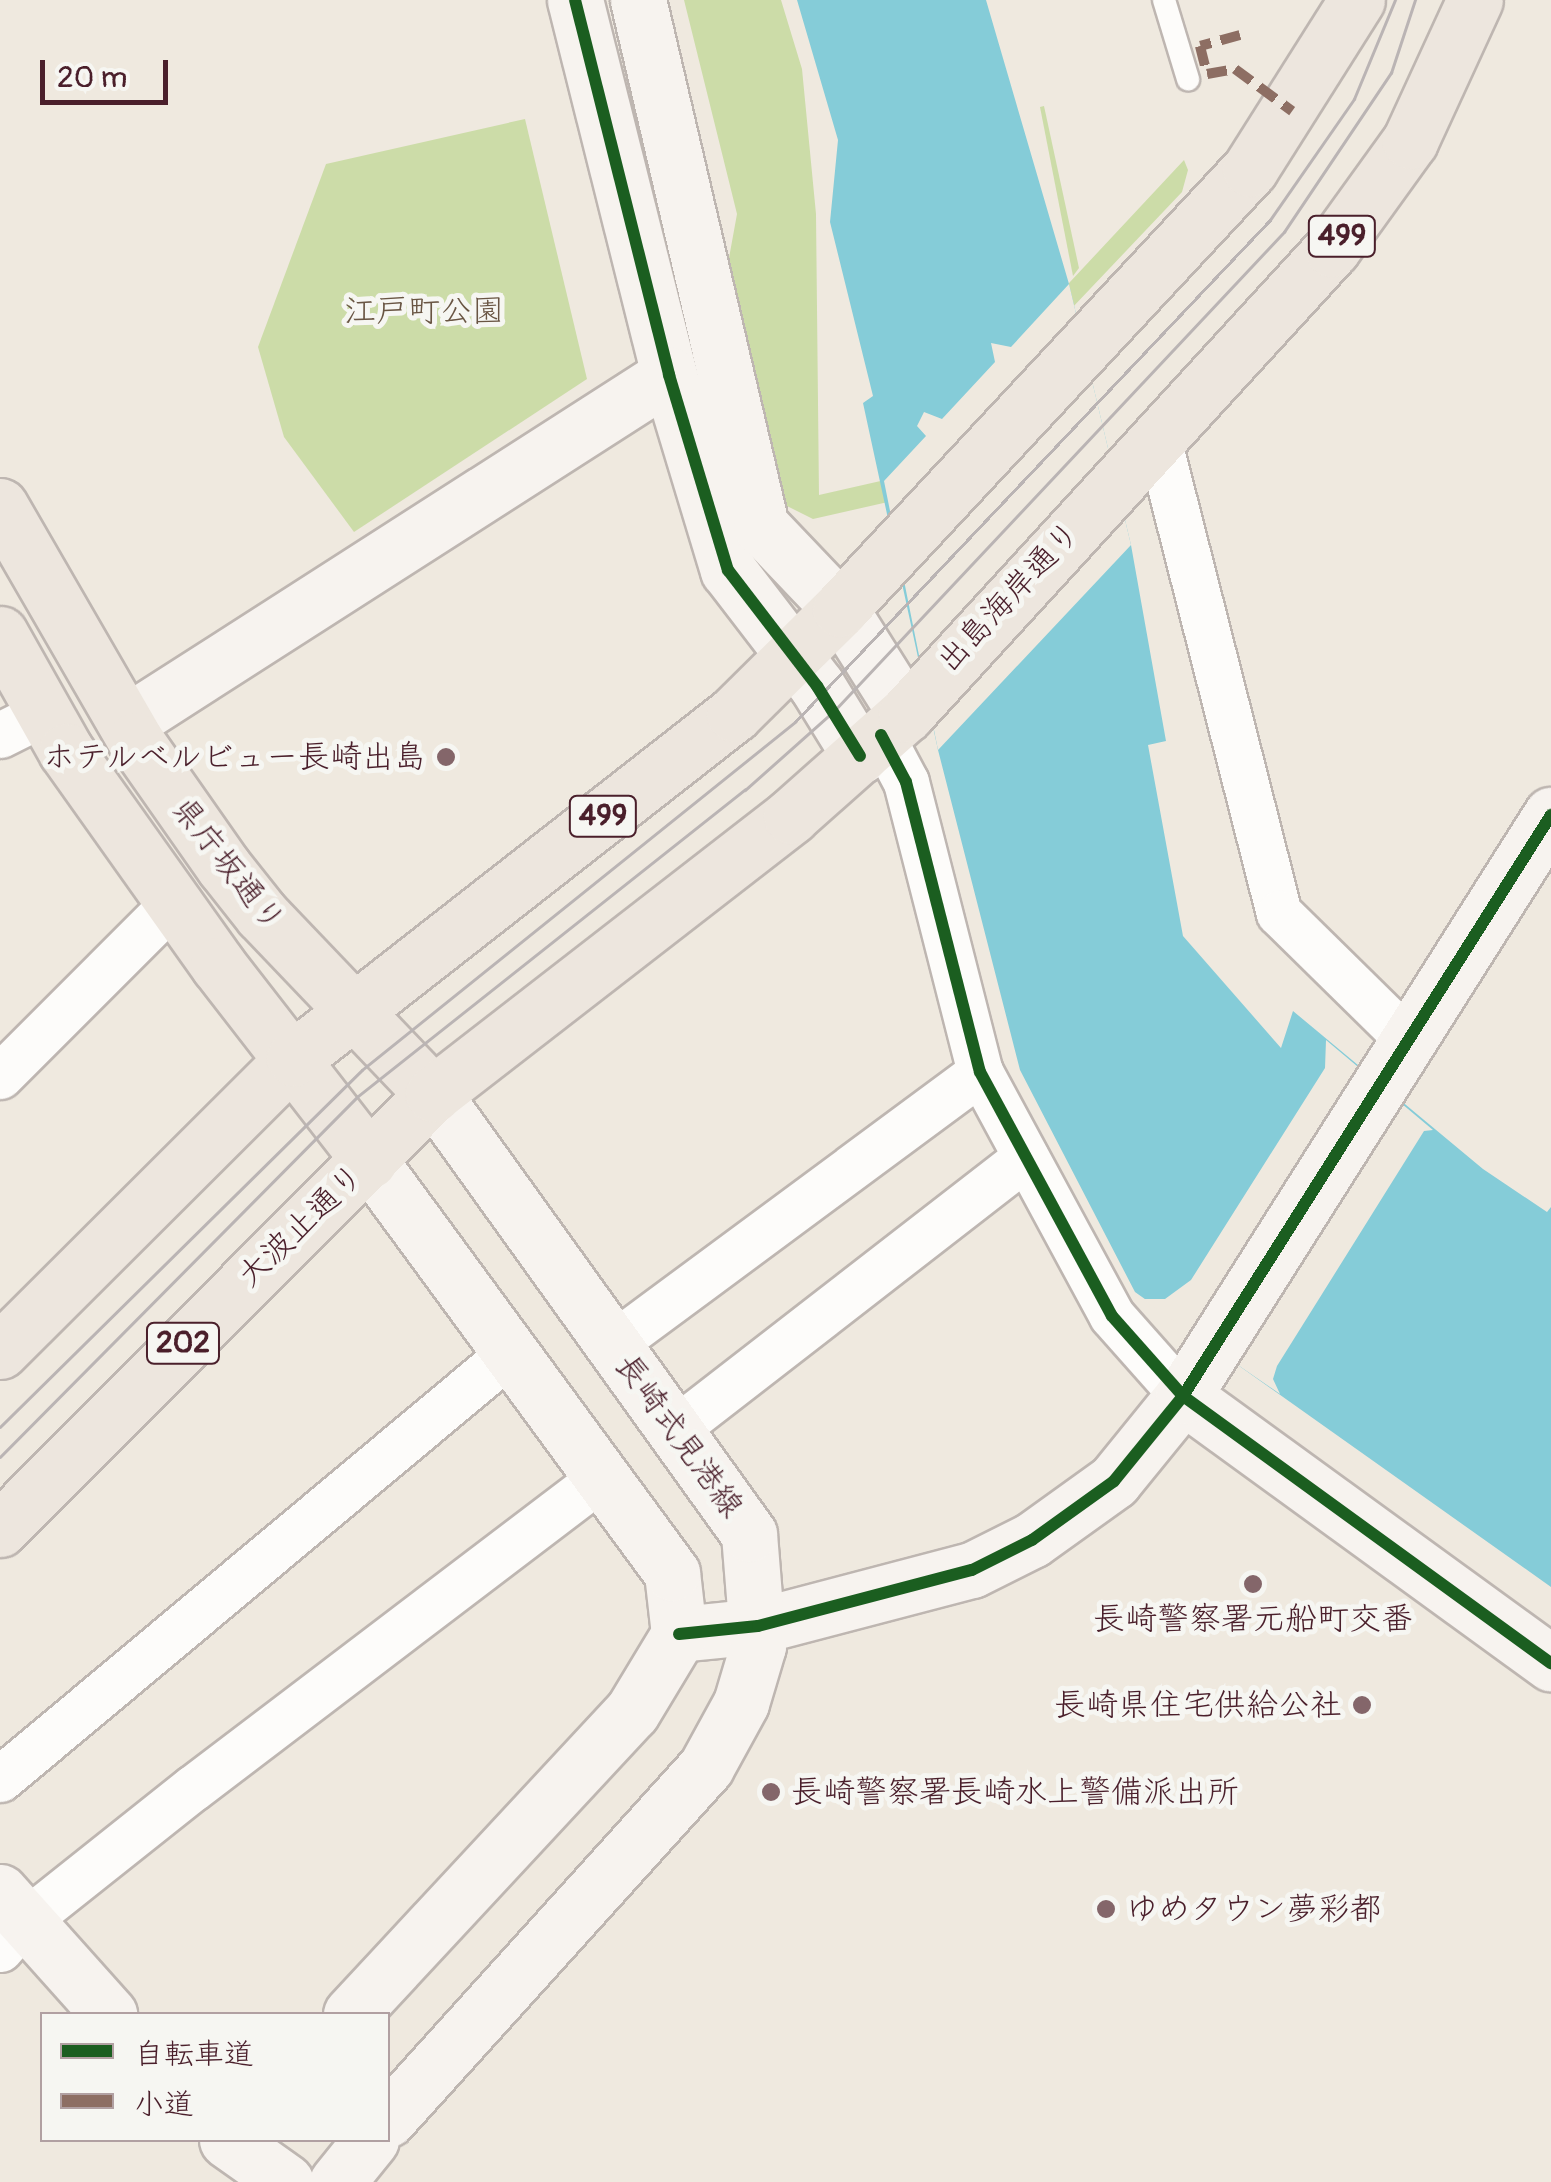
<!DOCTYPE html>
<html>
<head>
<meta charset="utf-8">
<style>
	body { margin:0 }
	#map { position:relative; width:1551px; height:2182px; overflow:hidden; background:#efe9df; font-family:Pangolin,"Klee One",sans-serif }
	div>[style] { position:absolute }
	.green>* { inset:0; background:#ccdca8 }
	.water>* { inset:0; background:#85ccd8 }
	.pier>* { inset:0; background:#efe9df }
	.roads { filter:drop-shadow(2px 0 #beb6b1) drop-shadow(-2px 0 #beb6b1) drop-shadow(0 2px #beb6b1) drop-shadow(0 -2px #beb6b1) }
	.lane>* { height:22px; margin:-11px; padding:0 11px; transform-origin:11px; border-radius:11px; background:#fdfcfa }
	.street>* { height:45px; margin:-22.5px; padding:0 22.5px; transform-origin:22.5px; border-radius:22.5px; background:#fdfcfa }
	.secondary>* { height:55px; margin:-27.5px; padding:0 27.5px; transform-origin:27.5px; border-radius:27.5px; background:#f7f3ef }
	.highway>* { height:55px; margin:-27.5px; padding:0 27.5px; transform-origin:27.5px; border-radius:27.5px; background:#ede6de }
	.tram>* { height:2.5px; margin:-1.25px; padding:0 1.25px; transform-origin:1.25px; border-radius:1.25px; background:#bab4b4 }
	.quiet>* { height:10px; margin-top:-5px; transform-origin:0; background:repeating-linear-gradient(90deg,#8d6e63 0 20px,transparent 0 30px) }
	.cycleway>* { height:12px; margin:-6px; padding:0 6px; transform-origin:6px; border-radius:6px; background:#1b5e20 }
	.dots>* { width:28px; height:28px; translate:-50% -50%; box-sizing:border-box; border:5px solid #f6f6f2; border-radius:50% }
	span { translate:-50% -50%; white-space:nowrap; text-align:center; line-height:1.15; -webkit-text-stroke:10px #f6f6f2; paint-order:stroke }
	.shield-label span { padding:2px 8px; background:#f6f6f2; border:2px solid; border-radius:8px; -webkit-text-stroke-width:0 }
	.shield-label { font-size:30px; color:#4a1f2b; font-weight:700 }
	.park-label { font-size:32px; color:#695543 }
	.street-label { font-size:32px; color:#4a1f2b }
	.poi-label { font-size:32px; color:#4a1f2b }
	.right { translate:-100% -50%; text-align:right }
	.left { translate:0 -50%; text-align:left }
	.legend { position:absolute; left:40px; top:2012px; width:350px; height:130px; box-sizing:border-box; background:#f6f6f2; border:2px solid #b1a0a2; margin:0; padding:12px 18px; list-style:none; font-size:30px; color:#4a1f2b }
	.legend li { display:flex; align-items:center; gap:20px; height:50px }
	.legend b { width:50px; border:2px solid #b1a0a2 }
	.scale { position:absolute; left:40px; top:60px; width:128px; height:45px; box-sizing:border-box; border:5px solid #4a1f2b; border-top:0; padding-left:12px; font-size:30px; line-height:35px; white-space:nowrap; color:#4a1f2b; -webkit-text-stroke:8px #f6f6f2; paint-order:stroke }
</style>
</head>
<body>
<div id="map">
	<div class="green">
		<div style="clip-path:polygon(684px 0,781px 0,802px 69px,816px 214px,819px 495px,885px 480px,1184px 160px,1188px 170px,1182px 192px,888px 502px,813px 519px,785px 505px,727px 269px,737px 214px)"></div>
		<div style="clip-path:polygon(1044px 106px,1079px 268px,1073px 276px,1040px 107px)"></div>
		<div style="clip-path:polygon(525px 119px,587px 379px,354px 532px,284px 437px,258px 347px,326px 164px)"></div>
	</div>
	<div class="water">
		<div style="clip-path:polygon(797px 0,986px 0,1069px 284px,1131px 545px,1166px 741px,1148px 745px,1183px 936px,1281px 1048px,1293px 1011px,1483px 1169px,1547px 1212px,1551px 1207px,1551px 1587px,1135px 1292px,1020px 1070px,938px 750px,863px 403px,873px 396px,830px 222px,838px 140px)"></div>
	</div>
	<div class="pier">
		<div style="clip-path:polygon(1069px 284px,1131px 545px,938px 750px,884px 481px,926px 436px,917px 426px,924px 412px,942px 419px,995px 362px,991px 343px,1011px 347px)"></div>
		<div style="clip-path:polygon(1326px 1040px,1433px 1130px,1424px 1131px,1277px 1366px,1273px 1379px,1280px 1394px,1142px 1299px,1165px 1299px,1191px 1280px,1325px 1068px)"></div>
	</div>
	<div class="roads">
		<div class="lane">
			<div style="left:1164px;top:0;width:83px;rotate:73.1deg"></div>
		</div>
		<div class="street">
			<div style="left:1157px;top:435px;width:493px;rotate:75.7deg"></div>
			<div style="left:1279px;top:913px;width:180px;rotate:44.5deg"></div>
			<div style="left:0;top:735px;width:49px;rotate:-26.6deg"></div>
			<div style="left:881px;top:735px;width:53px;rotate:62deg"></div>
			<div style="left:906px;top:782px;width:299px;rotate:75.7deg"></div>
			<div style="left:980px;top:1072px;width:277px;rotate:61.6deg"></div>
			<div style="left:1112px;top:1316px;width:107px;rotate:48.4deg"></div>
			<div style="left:0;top:1076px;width:246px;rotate:-45deg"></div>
			<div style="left:613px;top:1344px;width:457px;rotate:-36.5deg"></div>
			<div style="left:674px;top:1430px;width:445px;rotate:-37.8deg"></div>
			<div style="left:0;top:1779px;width:666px;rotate:-39.88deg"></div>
			<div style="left:0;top:1949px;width:35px;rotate:-49deg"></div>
			<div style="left:23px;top:1923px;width:217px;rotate:-38.5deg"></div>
			<div style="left:193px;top:1788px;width:514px;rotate:-37.25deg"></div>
		</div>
		<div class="secondary">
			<div style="left:575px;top:0;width:387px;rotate:75.9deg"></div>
			<div style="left:669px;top:375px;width:204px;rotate:73.2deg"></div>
			<div style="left:728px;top:570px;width:146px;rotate:52.5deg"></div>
			<div style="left:817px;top:686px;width:82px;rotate:58.4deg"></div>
			<div style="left:638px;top:0;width:540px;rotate:76.84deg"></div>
			<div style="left:761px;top:526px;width:115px;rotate:46.4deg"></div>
			<div style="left:840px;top:609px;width:124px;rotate:57.8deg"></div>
			<div style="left:126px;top:723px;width:645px;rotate:-32.66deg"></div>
			<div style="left:1183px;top:1396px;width:455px;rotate:36deg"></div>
			<div style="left:679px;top:1634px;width:79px;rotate:-5.8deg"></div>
			<div style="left:758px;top:1626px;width:221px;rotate:-14.7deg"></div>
			<div style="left:972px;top:1570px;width:67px;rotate:-26.6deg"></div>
			<div style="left:1032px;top:1540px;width:101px;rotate:-35.7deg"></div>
			<div style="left:1114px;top:1481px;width:109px;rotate:-50.9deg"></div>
			<div style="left:1183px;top:1396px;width:688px;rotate:-57.65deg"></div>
			<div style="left:0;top:1892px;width:164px;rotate:48.2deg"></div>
			<div style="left:351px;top:2014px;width:413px;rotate:-47.1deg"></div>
			<div style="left:632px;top:1712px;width:91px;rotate:-58.9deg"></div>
			<div style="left:679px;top:1634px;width:61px;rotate:-96.5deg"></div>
			<div style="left:672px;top:1573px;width:512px;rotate:-126.27deg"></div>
			<div style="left:388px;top:2119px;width:474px;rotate:-47.9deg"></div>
			<div style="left:706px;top:1767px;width:73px;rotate:-61.3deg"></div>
			<div style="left:741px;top:1703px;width:59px;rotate:-73.4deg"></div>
			<div style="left:758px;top:1646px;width:112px;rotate:-94.6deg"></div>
			<div style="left:749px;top:1534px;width:542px;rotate:-125.69deg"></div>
			<div style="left:227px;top:2140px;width:72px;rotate:35.4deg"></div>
			<div style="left:337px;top:2182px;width:54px;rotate:-51deg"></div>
		</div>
		<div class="highway">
			<div style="left:0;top:506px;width:270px;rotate:60deg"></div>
			<div style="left:135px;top:740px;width:155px;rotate:55deg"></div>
			<div style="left:224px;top:867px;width:61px;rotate:51.6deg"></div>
			<div style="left:262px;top:915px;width:248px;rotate:46.3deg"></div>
			<div style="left:0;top:634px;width:134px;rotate:60.6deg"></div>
			<div style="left:66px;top:751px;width:262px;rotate:54.6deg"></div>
			<div style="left:218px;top:965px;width:247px;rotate:52.2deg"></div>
			<div style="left:0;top:1351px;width:415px;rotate:-44.9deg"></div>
			<div style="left:294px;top:1058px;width:559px;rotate:-38.02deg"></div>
			<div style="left:734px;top:714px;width:149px;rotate:-44.7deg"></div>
			<div style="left:840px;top:609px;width:601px;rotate:-47.02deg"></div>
			<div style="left:1250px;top:169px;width:200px;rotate:-57.7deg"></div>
			<div style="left:0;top:1529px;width:614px;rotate:-45.13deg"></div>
			<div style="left:433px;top:1094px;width:453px;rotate:-37.8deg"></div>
			<div style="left:791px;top:816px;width:154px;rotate:-41.6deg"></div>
			<div style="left:906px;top:714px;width:631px;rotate:-47.51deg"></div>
			<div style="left:1332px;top:249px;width:133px;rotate:-54.2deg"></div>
			<div style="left:1410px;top:141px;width:155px;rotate:-65.3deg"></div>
		</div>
	</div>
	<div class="tram">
		<div style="left:0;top:1427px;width:508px;rotate:-44.6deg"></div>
		<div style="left:362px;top:1070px;width:556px;rotate:-38.79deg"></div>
		<div style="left:795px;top:722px;width:691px;rotate:-46.58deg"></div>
		<div style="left:1270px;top:220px;width:147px;rotate:-55.2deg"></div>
		<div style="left:1354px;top:99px;width:107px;rotate:-67.5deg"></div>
		<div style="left:0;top:1457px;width:507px;rotate:-45.24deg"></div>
		<div style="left:357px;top:1097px;width:495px;rotate:-38.4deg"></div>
		<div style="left:745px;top:790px;width:118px;rotate:-41.6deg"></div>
		<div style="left:833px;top:712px;width:659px;rotate:-46.78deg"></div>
		<div style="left:1284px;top:232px;width:192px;rotate:-56.1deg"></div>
		<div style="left:1391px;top:73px;width:77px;rotate:-71.8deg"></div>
	</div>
	<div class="quiet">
		<div style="left:1240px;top:35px;width:41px;rotate:164.6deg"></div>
		<div style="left:1200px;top:46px;width:29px;rotate:76deg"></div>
		<div style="left:1207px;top:74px;width:28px;rotate:-10deg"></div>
		<div style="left:1235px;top:69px;width:71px;rotate:36.4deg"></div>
	</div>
	<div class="cycleway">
		<div style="left:575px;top:0;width:387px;rotate:75.9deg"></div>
		<div style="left:669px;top:375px;width:204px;rotate:73.2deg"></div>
		<div style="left:728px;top:570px;width:146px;rotate:52.5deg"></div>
		<div style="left:817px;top:686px;width:82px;rotate:58.4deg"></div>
		<div style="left:881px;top:735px;width:53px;rotate:62deg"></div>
		<div style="left:906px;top:782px;width:299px;rotate:75.7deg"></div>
		<div style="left:980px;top:1072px;width:277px;rotate:61.6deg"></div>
		<div style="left:1112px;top:1316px;width:107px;rotate:48.4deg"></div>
		<div style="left:1183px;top:1396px;width:455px;rotate:36deg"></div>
		<div style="left:679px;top:1634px;width:79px;rotate:-5.8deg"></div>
		<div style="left:758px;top:1626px;width:221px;rotate:-14.7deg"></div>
		<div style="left:972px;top:1570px;width:67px;rotate:-26.6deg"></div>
		<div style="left:1032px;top:1540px;width:101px;rotate:-35.7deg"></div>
		<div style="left:1114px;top:1481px;width:109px;rotate:-50.9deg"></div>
		<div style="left:1183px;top:1396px;width:688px;rotate:-57.65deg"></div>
	</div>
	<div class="dots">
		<div style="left:446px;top:757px;background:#84666a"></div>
		<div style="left:1253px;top:1584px;background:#84666a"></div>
		<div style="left:1362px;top:1705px;background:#84666a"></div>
		<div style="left:771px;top:1792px;background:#84666a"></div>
		<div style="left:1106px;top:1909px;background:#84666a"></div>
	</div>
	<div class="shield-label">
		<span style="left:1342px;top:236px">499</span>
		<span style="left:603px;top:816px">499</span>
		<span style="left:183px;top:1343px">202</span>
	</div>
	<div class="park-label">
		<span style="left:424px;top:311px">江戸町公園</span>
	</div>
	<div class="street-label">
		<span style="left:1009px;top:597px;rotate:-47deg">出島海岸通り</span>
		<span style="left:228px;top:865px;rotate:52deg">県庁坂通り</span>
		<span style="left:301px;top:1226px;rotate:-44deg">大波止通り</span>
		<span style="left:679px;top:1436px;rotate:54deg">長崎式見港線</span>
	</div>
	<div class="poi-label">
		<span class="right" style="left:426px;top:757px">ホテルベルビュー長崎出島</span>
		<span style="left:1253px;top:1619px">長崎警察署元船町交番</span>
		<span class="right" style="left:1342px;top:1705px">長崎県住宅供給公社</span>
		<span class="left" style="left:791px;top:1792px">長崎警察署長崎水上警備派出所</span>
		<span class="left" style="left:1126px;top:1909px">ゆめタウン夢彩都</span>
	</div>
	<ul class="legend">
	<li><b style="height:12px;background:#1b5e20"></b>自転車道</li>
	<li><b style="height:12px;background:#8d6e63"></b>小道</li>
	</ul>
	<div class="scale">20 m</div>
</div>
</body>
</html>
